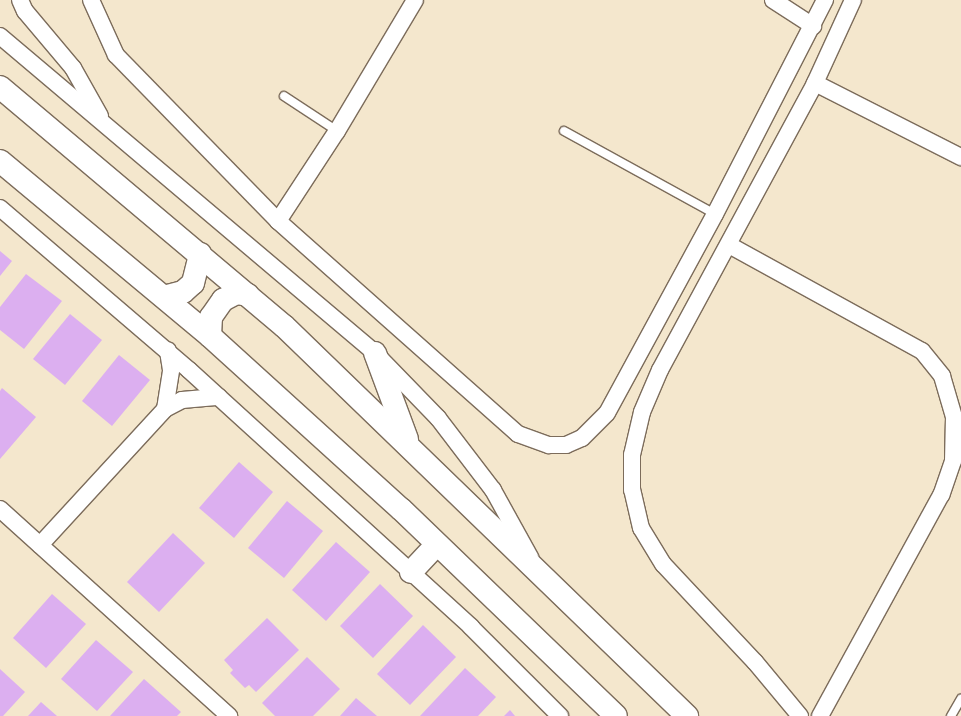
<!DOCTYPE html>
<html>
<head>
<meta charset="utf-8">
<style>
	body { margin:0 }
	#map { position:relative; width:961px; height:716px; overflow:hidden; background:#f4e7cd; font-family:Kalam,sans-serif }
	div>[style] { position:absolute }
	.building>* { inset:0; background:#dcaff0 }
	.roads { filter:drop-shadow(1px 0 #7c6c5b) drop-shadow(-1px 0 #7c6c5b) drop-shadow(0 1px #7c6c5b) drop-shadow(0 -1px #7c6c5b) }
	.lane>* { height:8px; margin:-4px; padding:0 4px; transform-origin:4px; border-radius:4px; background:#fff }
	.street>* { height:16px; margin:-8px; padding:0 8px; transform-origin:8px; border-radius:8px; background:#fff }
	.secondary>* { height:22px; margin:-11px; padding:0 11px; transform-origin:11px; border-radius:11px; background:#fff }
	span { translate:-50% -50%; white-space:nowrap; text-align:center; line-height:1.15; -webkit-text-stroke:3.5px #fbf7ec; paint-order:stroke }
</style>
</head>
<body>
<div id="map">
	<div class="building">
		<div style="clip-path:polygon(0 251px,12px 261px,0 276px)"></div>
		<div style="clip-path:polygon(26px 274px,62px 301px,24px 349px,0 330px,0 307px)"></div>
		<div style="clip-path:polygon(70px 314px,102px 340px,65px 385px,33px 359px)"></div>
		<div style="clip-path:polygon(119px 355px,150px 380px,112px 426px,82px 401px)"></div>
		<div style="clip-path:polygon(2px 388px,36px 417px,0 459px,0 391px)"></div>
		<div style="clip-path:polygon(239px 462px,273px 492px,234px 538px,199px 508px)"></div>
		<div style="clip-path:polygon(287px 501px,323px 531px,284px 578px,248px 548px)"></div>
		<div style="clip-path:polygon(173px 533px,205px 563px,159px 612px,127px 582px)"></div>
		<div style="clip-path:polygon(336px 542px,370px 572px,326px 621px,292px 590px)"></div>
		<div style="clip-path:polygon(380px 584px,413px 616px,373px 658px,340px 626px)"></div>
		<div style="clip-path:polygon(52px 594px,86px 624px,46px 668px,13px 638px)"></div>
		<div style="clip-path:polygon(267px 618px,299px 650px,256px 692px,249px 685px,245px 688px,230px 673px,233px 670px,224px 660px)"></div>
		<div style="clip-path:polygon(423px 625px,456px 657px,410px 705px,377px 674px)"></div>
		<div style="clip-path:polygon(96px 640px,133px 672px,97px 711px,61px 679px)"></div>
		<div style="clip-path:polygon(307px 657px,340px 689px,313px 716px,275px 716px,262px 703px)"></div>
		<div style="clip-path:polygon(465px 668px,496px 697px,478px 716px,420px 716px)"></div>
		<div style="clip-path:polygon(0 669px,25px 692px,3px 716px,0 716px)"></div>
		<div style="clip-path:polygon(144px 679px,181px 712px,177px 716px,110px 716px)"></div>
		<div style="clip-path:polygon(356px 698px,377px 716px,340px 716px)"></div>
		<div style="clip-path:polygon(41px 702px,57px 716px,28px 716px)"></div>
		<div style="clip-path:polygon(510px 710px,515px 716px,504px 716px)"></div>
	</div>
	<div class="roads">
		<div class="lane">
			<div style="left:284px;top:96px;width:64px;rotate:33.4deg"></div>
			<div style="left:564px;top:131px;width:172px;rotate:28.8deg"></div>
			<div style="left:951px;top:716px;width:20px;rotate:-60deg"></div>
		</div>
		<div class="street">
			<div style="left:20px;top:0;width:12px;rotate:66deg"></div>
			<div style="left:25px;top:11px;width:75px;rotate:49.9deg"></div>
			<div style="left:73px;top:68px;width:55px;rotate:60.6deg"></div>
			<div style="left:91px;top:0;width:60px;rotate:65.6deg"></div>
			<div style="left:116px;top:55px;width:232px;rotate:45.7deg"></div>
			<div style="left:278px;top:221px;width:321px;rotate:41.6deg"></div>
			<div style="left:518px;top:434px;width:33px;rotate:20deg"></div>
			<div style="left:549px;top:445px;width:17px"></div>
			<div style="left:566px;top:445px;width:17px;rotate:-24deg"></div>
			<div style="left:582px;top:438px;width:35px;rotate:-45deg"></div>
			<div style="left:607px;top:413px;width:226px;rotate:-61.5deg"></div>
			<div style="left:715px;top:214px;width:241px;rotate:-62.8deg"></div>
			<div style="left:773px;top:0;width:48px;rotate:33deg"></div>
			<div style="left:0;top:36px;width:491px;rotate:40.2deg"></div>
			<div style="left:375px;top:353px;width:91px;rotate:45.9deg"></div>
			<div style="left:438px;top:418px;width:91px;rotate:52.6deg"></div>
			<div style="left:493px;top:490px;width:77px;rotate:61.1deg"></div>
			<div style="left:815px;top:83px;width:164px;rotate:26.9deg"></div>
			<div style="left:0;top:208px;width:249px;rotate:40.6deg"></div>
			<div style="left:189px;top:370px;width:382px;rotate:42.3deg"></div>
			<div style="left:471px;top:627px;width:126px;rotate:45deg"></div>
			<div style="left:278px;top:221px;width:108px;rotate:-56.8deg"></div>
			<div style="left:337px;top:131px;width:152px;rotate:-59.2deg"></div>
			<div style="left:729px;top:245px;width:220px;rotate:28.8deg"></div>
			<div style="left:922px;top:351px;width:32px;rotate:51deg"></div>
			<div style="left:942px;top:376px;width:43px;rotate:73.7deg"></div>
			<div style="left:954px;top:417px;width:44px;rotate:91.3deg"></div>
			<div style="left:953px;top:461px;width:36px;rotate:109deg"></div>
			<div style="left:941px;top:495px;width:252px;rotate:118.7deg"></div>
			<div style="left:165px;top:409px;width:39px;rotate:-81deg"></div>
			<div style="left:171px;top:370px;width:20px;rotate:-99deg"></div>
			<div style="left:0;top:509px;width:309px;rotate:42.1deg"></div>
			<div style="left:40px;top:545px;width:185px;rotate:-47.4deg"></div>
			<div style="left:165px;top:409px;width:19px;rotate:-28deg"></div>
			<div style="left:182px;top:400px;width:37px;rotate:-5deg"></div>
			<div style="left:800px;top:716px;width:70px;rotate:-129.8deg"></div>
			<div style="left:755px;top:662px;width:134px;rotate:-133.2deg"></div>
			<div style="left:663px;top:564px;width:42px;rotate:-121.4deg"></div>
			<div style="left:641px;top:528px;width:39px;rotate:-103deg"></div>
			<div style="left:632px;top:490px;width:35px;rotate:-90deg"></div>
			<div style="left:632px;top:455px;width:44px;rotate:-76.9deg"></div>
			<div style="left:642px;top:412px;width:46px;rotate:-66.8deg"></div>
			<div style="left:660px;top:370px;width:326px;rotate:-61.6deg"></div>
			<div style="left:815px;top:83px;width:91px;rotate:-65.4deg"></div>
		</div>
		<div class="secondary">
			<div style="left:0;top:87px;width:371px;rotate:40.1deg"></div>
			<div style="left:284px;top:326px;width:561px;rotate:44.06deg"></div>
			<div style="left:0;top:161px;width:273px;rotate:39.8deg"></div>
			<div style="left:210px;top:336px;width:258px;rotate:42.2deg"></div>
			<div style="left:401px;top:509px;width:298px;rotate:43.9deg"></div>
			<div style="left:164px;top:297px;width:20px;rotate:-15deg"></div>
			<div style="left:183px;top:292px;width:13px;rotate:-42deg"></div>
			<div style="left:193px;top:283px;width:30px;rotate:-76deg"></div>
			<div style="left:210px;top:336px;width:19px;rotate:-87deg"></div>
			<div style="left:211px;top:317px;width:21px;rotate:-55deg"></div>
			<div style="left:223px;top:300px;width:15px;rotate:-28deg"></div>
			<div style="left:236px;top:293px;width:12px;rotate:9deg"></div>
			<div style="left:375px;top:353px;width:92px;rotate:69.6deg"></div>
			<div style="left:411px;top:572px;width:38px;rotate:-47deg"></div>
		</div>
	</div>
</div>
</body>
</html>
